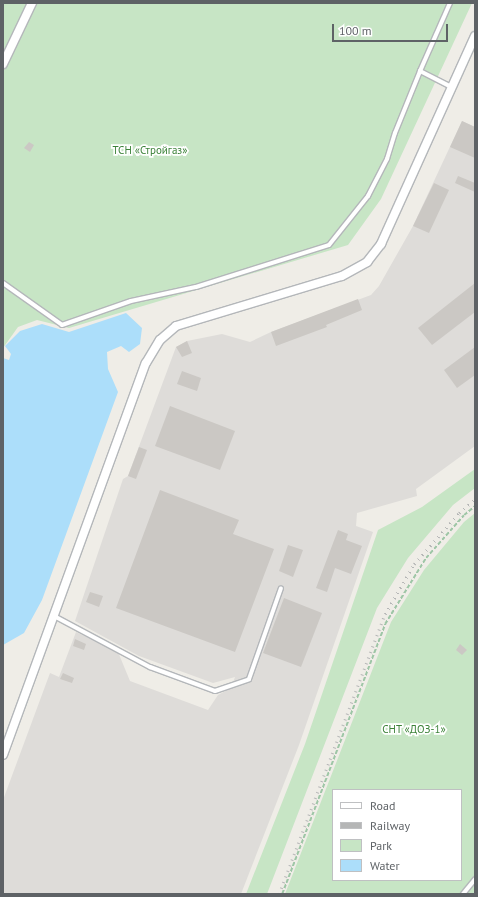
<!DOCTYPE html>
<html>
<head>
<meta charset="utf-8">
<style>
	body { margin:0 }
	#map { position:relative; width:478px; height:897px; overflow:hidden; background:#efede7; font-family:"PT Sans",sans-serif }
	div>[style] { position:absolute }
	.industrial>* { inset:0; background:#dedcd9 }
	.green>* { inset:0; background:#c7e5c5 }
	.water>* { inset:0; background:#acdefa }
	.building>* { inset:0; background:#cbc8c4 }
	.path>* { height:1.5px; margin-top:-0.75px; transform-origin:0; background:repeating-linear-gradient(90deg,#9ec6a6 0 4px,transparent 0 6px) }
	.roads { filter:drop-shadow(1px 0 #b4b7ba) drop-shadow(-1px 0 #b4b7ba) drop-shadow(0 1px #b4b7ba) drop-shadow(0 -1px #b4b7ba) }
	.service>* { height:4px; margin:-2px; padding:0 2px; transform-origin:2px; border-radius:2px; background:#fff }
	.minor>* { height:8px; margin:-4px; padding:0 4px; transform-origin:4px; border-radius:4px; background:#fff }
	.rail>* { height:2.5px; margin-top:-1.25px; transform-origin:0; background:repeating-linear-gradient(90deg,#b5b6b6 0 1px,transparent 0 6px) }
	span { translate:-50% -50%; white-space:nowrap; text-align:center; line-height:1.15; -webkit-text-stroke:3.5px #fff; paint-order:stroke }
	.park-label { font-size:11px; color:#3c8239 }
	.frame { position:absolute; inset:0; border:4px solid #5e6266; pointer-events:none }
	.legend { position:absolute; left:332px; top:789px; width:130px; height:92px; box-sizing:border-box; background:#fff; border:1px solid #bfc0c2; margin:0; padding:5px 7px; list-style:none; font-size:12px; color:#5e6266 }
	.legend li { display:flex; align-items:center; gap:8px; height:20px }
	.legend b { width:20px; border:1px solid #bfc0c2 }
	.scale { position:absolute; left:332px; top:24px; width:116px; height:18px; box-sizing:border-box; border:2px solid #5e6266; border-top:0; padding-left:5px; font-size:12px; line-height:14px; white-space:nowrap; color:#5e6266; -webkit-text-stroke:3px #fff; paint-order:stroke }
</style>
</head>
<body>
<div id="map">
	<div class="industrial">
		<div style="clip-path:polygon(462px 121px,475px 127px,475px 446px,416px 489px,417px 496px,357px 513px,356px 526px,373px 532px,299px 745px,241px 894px,3px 894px,3px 800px,50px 673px,59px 677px,76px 632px,118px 652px,130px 681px,208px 710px,218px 695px,231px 688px,235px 677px,213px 683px,139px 656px,75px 621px,123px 479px,128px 476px,176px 347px,187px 341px,222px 334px,250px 342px,271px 332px,371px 295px,379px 286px,413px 226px)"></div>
	</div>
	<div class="green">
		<div style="clip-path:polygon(3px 3px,472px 3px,381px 199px,348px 245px,69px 328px,37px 320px,18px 327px,3px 348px)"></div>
		<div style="clip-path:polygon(475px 469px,475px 488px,453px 505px,408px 558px,377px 608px,267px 894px,246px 894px,305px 744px,378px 530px,422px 507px)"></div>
		<div style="clip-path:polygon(evenodd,475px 513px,475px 894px,285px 894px,391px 622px,424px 570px,464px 522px,475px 513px,333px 790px,461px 790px,461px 880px,333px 880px,333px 790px)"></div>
	</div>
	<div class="water">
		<div style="clip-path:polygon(126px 313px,142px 328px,140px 344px,129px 352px,121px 346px,107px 352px,108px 369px,118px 392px,42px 600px,24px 633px,3px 645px,3px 358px,9px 360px,11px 354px,5px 346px,20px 331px,42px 324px,69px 332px)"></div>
	</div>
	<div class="building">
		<div style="clip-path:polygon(462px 121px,475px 127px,475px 158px,450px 147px)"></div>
		<div style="clip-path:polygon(29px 142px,34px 145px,30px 152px,24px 148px)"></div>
		<div style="clip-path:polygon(458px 176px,475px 183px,475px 192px,455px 183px)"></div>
		<div style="clip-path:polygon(434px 183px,449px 190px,429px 233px,413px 226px)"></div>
		<div style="clip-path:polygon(475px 283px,475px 312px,432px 345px,418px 328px)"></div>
		<div style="clip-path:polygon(358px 299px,362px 310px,326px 325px,327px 327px,276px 346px,271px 332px)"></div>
		<div style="clip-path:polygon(187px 341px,192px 353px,182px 357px,176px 347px)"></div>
		<div style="clip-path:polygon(475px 347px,475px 375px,457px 388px,444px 370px)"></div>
		<div style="clip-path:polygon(182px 371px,201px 378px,197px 391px,177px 384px)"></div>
		<div style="clip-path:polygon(170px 406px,235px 431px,220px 470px,155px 446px)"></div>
		<div style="clip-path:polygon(139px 447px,147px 450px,136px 479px,128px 476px)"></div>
		<div style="clip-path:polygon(160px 490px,239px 520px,233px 534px,274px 549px,235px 652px,116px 608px)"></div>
		<div style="clip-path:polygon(338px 530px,348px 534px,346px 540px,362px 546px,351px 574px,335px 568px,327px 592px,316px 588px)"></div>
		<div style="clip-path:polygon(288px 545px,303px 550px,293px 577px,279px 571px)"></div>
		<div style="clip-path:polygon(90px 592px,103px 596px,99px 607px,86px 602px)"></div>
		<div style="clip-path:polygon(284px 598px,322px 613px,301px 667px,263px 653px)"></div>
		<div style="clip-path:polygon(75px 639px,86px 644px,84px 650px,73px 646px)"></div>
		<div style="clip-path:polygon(460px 644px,467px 650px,462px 655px,456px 650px)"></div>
		<div style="clip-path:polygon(63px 673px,74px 678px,72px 683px,60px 679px)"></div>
	</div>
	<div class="path">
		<div style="left:282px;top:894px;width:289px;rotate:-69.1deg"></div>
		<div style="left:385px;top:624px;width:78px;rotate:-58.2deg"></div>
		<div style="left:426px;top:558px;width:57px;rotate:-48.5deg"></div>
		<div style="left:464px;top:515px;width:14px;rotate:-39deg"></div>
	</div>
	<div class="roads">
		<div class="service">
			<div style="left:420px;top:71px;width:74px;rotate:-66.2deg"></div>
			<div style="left:3px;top:283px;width:72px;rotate:35.4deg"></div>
			<div style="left:62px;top:325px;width:73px;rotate:-19.2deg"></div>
			<div style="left:131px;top:301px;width:66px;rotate:-12.2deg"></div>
			<div style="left:196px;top:287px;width:139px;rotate:-17.5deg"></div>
			<div style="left:329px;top:245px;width:63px;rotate:-51.5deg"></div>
			<div style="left:368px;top:196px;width:42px;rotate:-62.8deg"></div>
			<div style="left:387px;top:159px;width:27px;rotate:-73deg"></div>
			<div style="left:395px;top:133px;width:67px;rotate:-68deg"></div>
			<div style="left:420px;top:71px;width:35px;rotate:27deg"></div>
			<div style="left:54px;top:616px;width:109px;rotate:28deg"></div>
			<div style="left:150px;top:667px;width:69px;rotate:20.3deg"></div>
			<div style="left:215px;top:691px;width:36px;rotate:-19deg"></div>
			<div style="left:249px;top:679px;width:96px;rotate:-70.6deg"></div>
			<div style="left:463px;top:894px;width:19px;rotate:-51deg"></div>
		</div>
		<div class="minor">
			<div style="left:3px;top:64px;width:68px;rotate:-64.6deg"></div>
			<div style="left:3px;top:755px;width:417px;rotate:-70deg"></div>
			<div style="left:146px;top:363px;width:27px;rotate:-59deg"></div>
			<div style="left:160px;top:340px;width:21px;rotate:-41deg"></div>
			<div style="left:176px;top:326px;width:173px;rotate:-16.8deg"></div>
			<div style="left:342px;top:276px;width:29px;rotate:-29deg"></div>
			<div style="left:367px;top:262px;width:23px;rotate:-52deg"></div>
			<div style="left:381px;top:244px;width:228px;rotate:-65.7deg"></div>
		</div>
	</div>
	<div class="rail">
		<div style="left:279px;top:894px;width:299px;rotate:-69.3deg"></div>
		<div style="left:385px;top:614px;width:58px;rotate:-59.9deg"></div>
		<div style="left:414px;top:564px;width:68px;rotate:-48.6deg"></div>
		<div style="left:459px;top:513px;width:21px;rotate:-41deg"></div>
	</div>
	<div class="park-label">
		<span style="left:150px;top:150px">ТСН «Стройгаз»</span>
		<span style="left:414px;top:729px">СНТ «ДОЗ-1»</span>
	</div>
	<div class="frame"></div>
	<ul class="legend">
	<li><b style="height:5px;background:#fff"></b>Road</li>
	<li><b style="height:5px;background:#b5b6b6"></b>Railway</li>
	<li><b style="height:11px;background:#c7e5c5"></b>Park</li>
	<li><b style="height:11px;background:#acdefa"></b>Water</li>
	</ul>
	<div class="scale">100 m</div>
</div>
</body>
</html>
